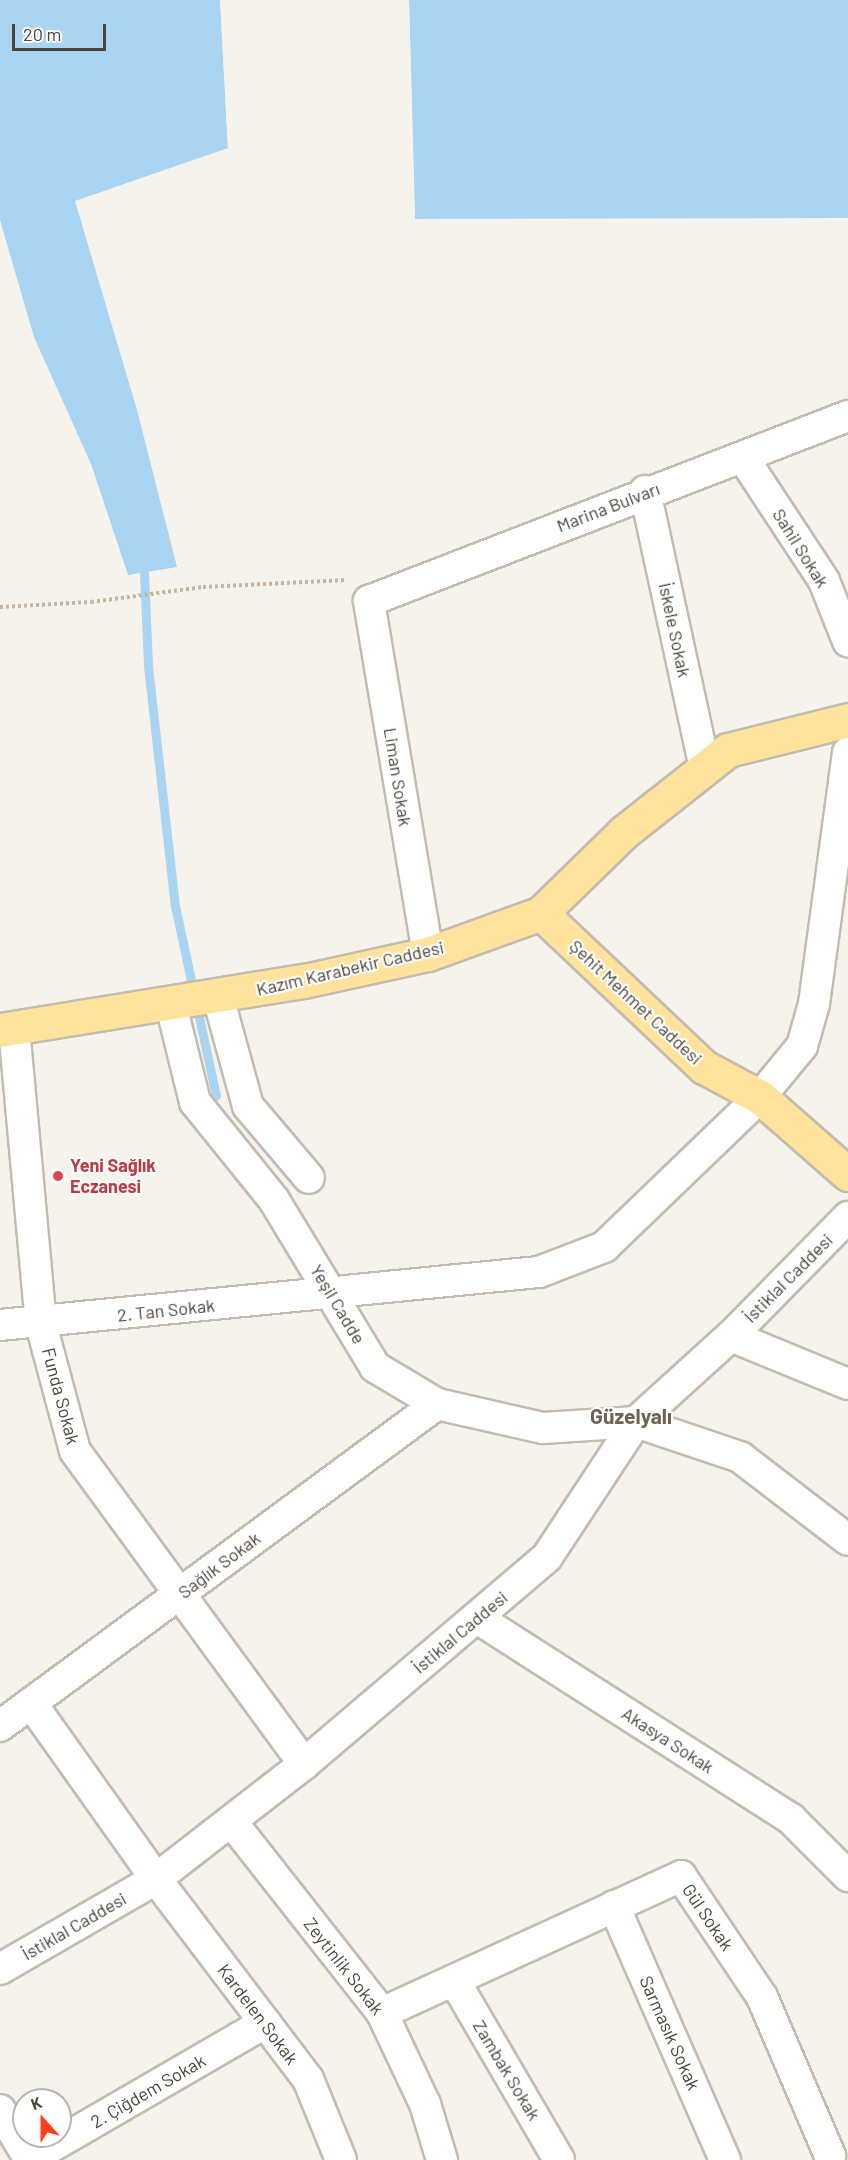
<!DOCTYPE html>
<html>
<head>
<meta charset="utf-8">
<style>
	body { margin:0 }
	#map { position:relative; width:848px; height:2160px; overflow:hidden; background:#f6f3ec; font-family:Barlow,sans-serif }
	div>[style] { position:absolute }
	.water>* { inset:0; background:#a9d4f2 }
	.pier>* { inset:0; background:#f6f3ec }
	.stream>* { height:9px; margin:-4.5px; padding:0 4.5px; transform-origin:4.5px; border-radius:4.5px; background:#a9d4f2 }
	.path>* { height:4px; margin-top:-2px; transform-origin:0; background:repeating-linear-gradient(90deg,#c4b79f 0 3px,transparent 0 6px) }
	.roads { filter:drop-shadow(2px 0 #c2bbae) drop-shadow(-2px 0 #c2bbae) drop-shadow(0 2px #c2bbae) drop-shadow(0 -2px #c2bbae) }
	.minor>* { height:30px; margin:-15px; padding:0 15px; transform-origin:15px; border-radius:15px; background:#fff }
	.major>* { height:33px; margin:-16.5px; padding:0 16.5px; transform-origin:16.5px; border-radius:16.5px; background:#ffe39c }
	.dots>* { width:16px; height:16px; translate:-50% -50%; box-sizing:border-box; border:3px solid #fff; border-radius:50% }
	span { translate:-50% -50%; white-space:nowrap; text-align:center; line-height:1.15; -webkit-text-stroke:4.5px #fff; paint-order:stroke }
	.street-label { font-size:18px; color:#4b4439 }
	.health-label { font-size:18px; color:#be3a42; font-weight:700 }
	.left { translate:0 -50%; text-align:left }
	.quarter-label { font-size:21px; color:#6e6250; font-weight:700 }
	.north { position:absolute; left:12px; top:2088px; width:60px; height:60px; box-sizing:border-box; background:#fff; border:2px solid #b7b4b0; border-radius:50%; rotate:339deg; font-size:16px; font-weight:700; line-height:24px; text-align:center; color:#4b4439 }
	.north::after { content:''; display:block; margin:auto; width:21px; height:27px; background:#fc3f1d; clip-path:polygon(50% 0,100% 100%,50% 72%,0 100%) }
	.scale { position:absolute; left:12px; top:24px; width:94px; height:27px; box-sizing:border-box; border:3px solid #4b4439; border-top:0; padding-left:8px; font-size:18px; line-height:21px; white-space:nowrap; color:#4b4439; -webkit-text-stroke:4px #fff; paint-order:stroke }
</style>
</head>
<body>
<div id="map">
	<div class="water">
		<div style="clip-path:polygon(0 0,220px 0,228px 148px,75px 201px,137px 410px,177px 567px,128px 575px,91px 464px,34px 337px,0 220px)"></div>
		<div style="clip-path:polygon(409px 0,848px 0,848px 218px,415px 219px)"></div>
	</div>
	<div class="pier">
		<div style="clip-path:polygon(220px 0,223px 0,229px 151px,228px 148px)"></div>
		<div style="clip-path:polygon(406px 0,409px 0,415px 222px,412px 219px)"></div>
	</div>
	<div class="stream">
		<div style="left:144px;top:573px;width:93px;rotate:87.5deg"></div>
		<div style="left:148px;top:666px;width:242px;rotate:83.6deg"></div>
		<div style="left:175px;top:906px;width:194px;rotate:77.8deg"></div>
	</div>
	<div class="path">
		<div style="left:0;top:607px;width:91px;rotate:-3.1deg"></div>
		<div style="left:91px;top:602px;width:113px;rotate:-7.6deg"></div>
		<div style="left:203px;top:587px;width:143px;rotate:-2.8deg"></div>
	</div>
	<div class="roads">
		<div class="minor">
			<div style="left:744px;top:459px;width:146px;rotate:56.7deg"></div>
			<div style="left:824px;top:581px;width:65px;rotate:68.2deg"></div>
			<div style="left:645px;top:491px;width:284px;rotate:77.8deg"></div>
			<div style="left:428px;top:954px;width:358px;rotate:-99.5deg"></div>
			<div style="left:369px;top:601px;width:513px;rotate:-21.12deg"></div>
			<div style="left:218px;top:997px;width:113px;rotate:74.6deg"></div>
			<div style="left:248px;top:1106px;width:94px;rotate:49.7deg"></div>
			<div style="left:171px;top:1005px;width:100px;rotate:76.1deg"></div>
			<div style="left:195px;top:1102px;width:126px;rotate:51.1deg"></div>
			<div style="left:274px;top:1200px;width:195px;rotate:58.8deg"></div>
			<div style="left:375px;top:1367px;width:72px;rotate:30.8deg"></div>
			<div style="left:437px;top:1404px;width:109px;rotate:12.8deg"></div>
			<div style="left:543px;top:1428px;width:93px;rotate:-3.7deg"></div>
			<div style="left:636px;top:1422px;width:110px;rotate:18.6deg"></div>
			<div style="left:740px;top:1457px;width:136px;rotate:37.5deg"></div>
			<div style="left:14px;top:1028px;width:297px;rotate:84.8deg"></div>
			<div style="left:41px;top:1324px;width:131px;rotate:75deg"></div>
			<div style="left:75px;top:1451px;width:388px;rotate:53.8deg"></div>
			<div style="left:0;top:1325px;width:542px;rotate:-5.62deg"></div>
			<div style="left:539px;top:1272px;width:70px;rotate:-21deg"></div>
			<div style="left:604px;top:1247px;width:216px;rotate:-43.9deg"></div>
			<div style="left:760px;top:1097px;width:66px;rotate:-50.5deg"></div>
			<div style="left:802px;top:1046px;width:44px;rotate:-74.1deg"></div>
			<div style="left:814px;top:1004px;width:254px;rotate:-82.3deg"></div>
			<div style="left:731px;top:1336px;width:126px;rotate:22.3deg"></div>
			<div style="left:477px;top:1618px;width:373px;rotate:32.6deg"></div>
			<div style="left:791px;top:1819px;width:81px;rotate:45deg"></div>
			<div style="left:31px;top:1703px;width:216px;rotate:54.6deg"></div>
			<div style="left:156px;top:1879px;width:251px;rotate:52.8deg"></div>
			<div style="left:308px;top:2079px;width:87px;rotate:67.8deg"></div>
			<div style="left:0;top:1726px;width:543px;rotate:-36.38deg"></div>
			<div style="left:231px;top:1821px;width:244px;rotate:51.8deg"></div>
			<div style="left:382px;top:2013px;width:101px;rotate:64.7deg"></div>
			<div style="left:425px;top:2104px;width:59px;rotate:73.1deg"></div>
			<div style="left:614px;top:1906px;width:277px;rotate:66.4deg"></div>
			<div style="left:0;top:1969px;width:180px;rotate:-30deg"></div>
			<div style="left:156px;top:1879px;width:187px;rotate:-37.8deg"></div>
			<div style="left:304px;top:1764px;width:319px;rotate:-40.4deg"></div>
			<div style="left:547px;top:1557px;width:162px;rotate:-56.6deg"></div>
			<div style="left:636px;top:1422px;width:128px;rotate:-42.2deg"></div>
			<div style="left:731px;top:1336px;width:167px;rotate:-45.5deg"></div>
			<div style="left:454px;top:1980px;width:208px;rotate:59.7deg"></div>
			<div style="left:382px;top:2013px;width:329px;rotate:-24.6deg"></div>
			<div style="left:681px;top:1876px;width:146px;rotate:56.2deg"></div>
			<div style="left:762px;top:1997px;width:173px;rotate:66.8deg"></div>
			<div style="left:0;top:2110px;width:58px;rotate:59deg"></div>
			<div style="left:30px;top:2159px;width:272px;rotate:-30.1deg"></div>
		</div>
		<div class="major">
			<div style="left:541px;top:913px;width:224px;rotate:43.4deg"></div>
			<div style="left:704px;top:1067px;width:64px;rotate:28.2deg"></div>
			<div style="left:760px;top:1097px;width:117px;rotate:41.2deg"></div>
			<div style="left:0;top:1030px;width:308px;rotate:-9.2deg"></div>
			<div style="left:304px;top:981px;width:127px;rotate:-12.3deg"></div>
			<div style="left:428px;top:954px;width:120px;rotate:-19.9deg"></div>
			<div style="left:541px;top:913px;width:116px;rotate:-44.3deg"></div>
			<div style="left:624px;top:832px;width:132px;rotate:-38.3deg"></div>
			<div style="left:728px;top:750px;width:124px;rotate:-14deg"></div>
		</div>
	</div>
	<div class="dots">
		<div style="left:58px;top:1176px;background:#e0444e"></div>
	</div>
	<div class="street-label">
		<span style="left:608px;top:507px;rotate:-21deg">Marina Bulvarı</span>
		<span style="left:801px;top:548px;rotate:58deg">Sahil Sokak</span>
		<span style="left:675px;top:630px;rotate:78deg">İskele Sokak</span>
		<span style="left:398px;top:777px;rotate:81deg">Liman Sokak</span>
		<span style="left:350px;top:968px;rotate:-13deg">Kazım Karabekir Caddesi</span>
		<span style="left:636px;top:1002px;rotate:43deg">Şehit Mehmet Caddesi</span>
		<span style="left:788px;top:1278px;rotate:-45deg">İstiklal Caddesi</span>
		<span style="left:338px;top:1304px;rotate:59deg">Yeşil Cadde</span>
		<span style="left:166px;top:1310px;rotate:-6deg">2. Tan Sokak</span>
		<span style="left:61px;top:1396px;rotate:75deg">Funda Sokak</span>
		<span style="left:219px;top:1565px;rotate:-37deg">Sağlık Sokak</span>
		<span style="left:460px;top:1632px;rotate:-40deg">İstiklal Caddesi</span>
		<span style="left:668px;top:1740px;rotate:33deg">Akasya Sokak</span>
		<span style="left:708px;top:1917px;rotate:56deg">Gül Sokak</span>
		<span style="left:74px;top:1926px;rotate:-30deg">İstiklal Caddesi</span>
		<span style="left:344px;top:1966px;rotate:52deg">Zeytinlik Sokak</span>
		<span style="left:258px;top:2014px;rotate:53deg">Kardelen Sokak</span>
		<span style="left:670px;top:2033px;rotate:66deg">Sarmasık Sokak</span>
		<span style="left:507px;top:2070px;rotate:59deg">Zambak Sokak</span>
		<span style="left:148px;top:2091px;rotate:-30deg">2. Çiğdem Sokak</span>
	</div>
	<div class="health-label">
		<span class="left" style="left:70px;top:1176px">Yeni Sağlık<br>Eczanesi</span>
	</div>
	<div class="quarter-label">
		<span style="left:631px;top:1416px">Güzelyalı</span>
	</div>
	<div class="north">K</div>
	<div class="scale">20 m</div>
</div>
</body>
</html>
